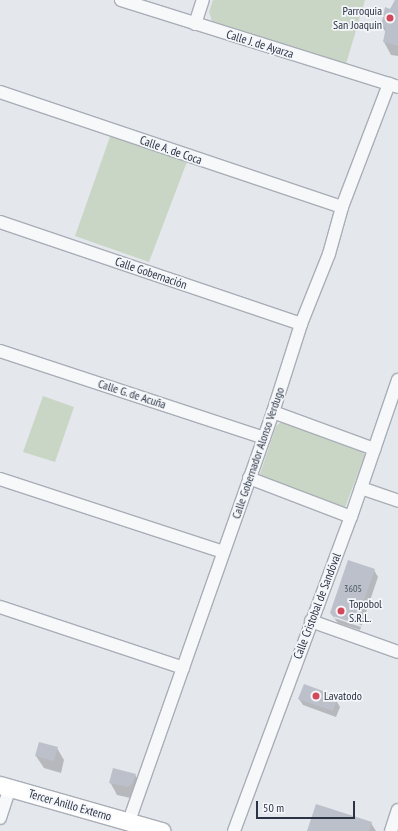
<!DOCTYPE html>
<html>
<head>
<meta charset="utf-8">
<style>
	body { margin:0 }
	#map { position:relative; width:398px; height:831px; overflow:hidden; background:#e4e7ec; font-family:"PT Sans Narrow",sans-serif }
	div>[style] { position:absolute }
	.green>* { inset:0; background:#c9d6c5 }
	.shadow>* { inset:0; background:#0003 }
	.building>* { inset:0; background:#bbc0ca }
	.roads { filter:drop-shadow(1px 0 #a9aeb7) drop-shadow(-1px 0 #a9aeb7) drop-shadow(0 1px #a9aeb7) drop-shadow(0 -1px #a9aeb7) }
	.street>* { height:12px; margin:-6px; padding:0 6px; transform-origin:6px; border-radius:6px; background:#f7f8fa }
	.secondary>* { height:17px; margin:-8.5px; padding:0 8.5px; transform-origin:8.5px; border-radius:8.5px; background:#fff }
	.dots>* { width:11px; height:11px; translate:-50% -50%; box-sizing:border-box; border:2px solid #f4f6f9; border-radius:50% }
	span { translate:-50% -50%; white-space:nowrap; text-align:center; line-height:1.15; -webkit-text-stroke:3.5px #f4f6f9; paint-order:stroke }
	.number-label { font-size:10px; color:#4f5766 }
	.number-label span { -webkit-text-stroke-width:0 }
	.poi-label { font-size:12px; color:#2b3445 }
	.right { translate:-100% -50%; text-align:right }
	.left { translate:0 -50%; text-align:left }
	.street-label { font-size:12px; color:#2b3445 }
	.scale { position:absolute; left:256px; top:801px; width:99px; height:18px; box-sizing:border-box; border:2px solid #2b3445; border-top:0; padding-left:5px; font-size:12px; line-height:14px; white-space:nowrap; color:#2b3445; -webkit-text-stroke:3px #f4f6f9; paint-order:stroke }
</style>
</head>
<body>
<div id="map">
	<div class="green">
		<div style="clip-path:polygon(213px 0,365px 0,346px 64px,212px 21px,209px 12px)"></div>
		<div style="clip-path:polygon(111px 134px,188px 159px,149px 262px,75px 236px)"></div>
		<div style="clip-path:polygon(43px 396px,74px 407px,55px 462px,23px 452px)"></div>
		<div style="clip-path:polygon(284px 420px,362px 450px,365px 455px,344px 510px,259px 477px,276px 426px)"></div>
	</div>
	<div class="shadow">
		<div style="clip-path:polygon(396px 0,398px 0,398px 56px,391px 55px,384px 42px,386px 33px,382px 26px)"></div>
		<div style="clip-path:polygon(374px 570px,378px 577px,360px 630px,338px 623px,334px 618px,361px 627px,361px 625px,334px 616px,334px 618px,331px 613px)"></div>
		<div style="clip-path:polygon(333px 695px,340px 707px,336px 717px,303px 705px,299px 699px)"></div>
		<div style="clip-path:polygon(57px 748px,64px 760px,61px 773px,44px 768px,36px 756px)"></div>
		<div style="clip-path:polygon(135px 775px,143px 787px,135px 799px,117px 795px,110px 782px)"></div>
		<div style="clip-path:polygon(371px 823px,376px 831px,308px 831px)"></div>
	</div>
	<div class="building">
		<div style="clip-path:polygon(395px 0,398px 0,398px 46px,383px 42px,386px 27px,381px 26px,385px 7px,390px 9px)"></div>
		<div style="clip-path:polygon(348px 560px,375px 569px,356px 624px,333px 616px,330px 613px)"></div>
		<div style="clip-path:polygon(304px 684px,334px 695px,333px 698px,337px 700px,333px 711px,298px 699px)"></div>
		<div style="clip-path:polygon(39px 742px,58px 747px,54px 761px,35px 756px)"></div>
		<div style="clip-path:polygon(113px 768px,136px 774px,132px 784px,128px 787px,109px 783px)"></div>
		<div style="clip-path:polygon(316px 804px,372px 822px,369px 831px,307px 831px)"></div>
	</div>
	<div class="roads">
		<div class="street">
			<div style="left:121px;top:0;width:290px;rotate:17.4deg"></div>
			<div style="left:195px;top:24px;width:25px;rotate:-72deg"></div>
			<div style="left:0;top:92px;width:361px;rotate:18.6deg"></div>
			<div style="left:0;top:222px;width:318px;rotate:18.7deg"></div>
			<div style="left:0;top:351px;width:278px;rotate:18.2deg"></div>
			<div style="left:273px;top:412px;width:108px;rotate:20.1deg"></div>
			<div style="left:249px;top:478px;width:109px;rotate:20.9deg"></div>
			<div style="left:0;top:479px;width:235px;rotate:18.1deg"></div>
			<div style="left:361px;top:488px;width:39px;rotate:19deg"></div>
			<div style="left:0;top:607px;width:193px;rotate:18.4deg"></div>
			<div style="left:311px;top:621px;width:92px;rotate:19.6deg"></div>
			<div style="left:0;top:818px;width:33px;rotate:-72deg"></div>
			<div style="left:129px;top:821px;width:434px;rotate:-70.6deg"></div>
			<div style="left:273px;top:412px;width:92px;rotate:-72.3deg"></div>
			<div style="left:301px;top:324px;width:75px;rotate:-68.2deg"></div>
			<div style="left:329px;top:254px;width:49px;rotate:-74.5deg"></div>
			<div style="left:342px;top:207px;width:132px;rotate:-69.1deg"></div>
			<div style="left:234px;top:831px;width:335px;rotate:-69.6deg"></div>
			<div style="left:351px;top:517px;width:145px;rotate:-71.1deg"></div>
			<div style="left:391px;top:831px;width:22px;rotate:-72deg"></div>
		</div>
		<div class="secondary">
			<div style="left:0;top:785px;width:168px;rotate:15.9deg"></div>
		</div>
	</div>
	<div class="dots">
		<div style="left:390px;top:18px;background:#d1495b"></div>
		<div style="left:341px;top:611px;background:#d1495b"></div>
		<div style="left:316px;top:696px;background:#d1495b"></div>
	</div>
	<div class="number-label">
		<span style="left:353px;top:589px">3605</span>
	</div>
	<div class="poi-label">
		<span class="right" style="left:382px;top:18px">Parroquia<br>San Joaquin</span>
		<span class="left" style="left:349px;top:611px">Topobol<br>S.R.L.</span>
		<span class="left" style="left:324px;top:696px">Lavatodo</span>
	</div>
	<div class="street-label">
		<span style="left:260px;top:44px;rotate:17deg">Calle J. de Ayarza</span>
		<span style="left:171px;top:150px;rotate:19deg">Calle A. de Coca</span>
		<span style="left:151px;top:273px;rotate:19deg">Calle Gobernación</span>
		<span style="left:132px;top:394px;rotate:18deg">Calle G. de Acuña</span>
		<span style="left:258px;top:453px;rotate:-71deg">Calle Gobernador Alonso Verdugo</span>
		<span style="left:317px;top:606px;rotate:-69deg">Calle Cristobal de Sandóval</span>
		<span style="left:70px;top:805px;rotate:16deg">Tercer Anillo Externo</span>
	</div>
	<div class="scale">50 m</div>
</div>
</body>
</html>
